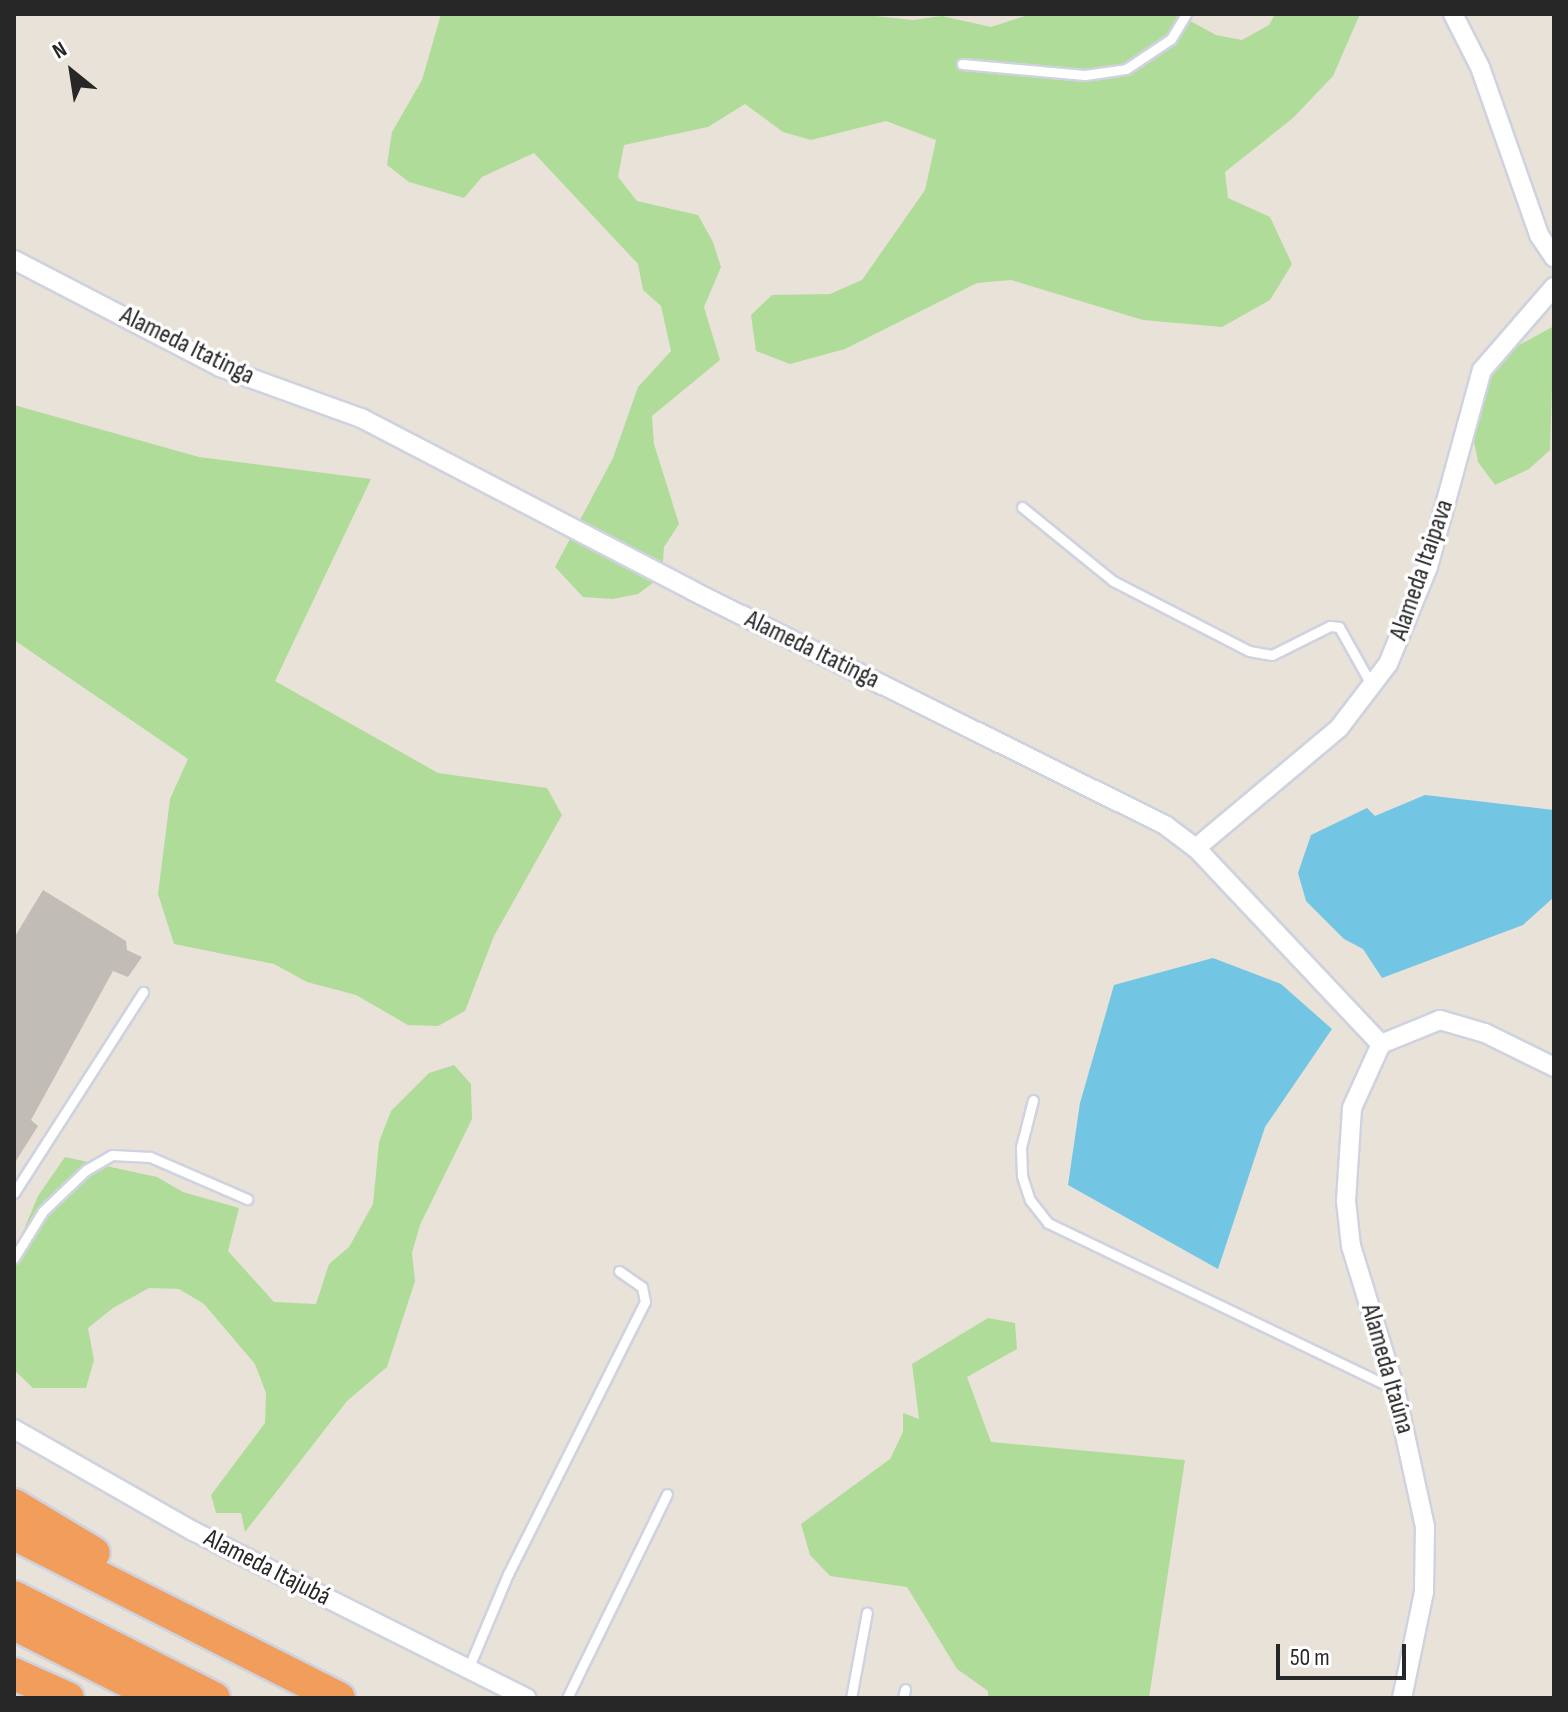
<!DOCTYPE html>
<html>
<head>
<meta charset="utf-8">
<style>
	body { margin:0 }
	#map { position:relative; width:1568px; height:1712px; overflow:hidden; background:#e9e2d9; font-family:"Sofia Sans Condensed",sans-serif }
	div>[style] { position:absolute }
	.green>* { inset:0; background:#b0dc99 }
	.water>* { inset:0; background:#73c5e4 }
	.building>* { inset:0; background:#c1bcb6 }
	.roads { filter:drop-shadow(2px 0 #cfd2df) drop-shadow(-2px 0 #cfd2df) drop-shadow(0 2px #cfd2df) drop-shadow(0 -2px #cfd2df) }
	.lane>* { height:9px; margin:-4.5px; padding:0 4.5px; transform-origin:4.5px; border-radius:4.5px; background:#fff }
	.street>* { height:18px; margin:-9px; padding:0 9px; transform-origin:9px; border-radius:9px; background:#fff }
	.highway>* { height:32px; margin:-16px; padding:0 16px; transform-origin:16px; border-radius:16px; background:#f19e5c }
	span { translate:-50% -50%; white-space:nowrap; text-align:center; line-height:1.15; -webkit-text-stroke:7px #fff; paint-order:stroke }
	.street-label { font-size:26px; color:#272727 }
	.frame { position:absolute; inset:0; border:16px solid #272727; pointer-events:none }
	.north { position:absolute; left:32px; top:32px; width:80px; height:80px; -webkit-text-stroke:6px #fff; paint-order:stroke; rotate:330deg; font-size:22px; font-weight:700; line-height:32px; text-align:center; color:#272727 }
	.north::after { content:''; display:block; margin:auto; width:28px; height:36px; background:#272727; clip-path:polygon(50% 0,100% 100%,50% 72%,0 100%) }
	.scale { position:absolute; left:1276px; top:1644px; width:130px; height:36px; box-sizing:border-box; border:4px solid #272727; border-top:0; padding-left:10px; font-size:24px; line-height:28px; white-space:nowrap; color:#272727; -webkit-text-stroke:6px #fff; paint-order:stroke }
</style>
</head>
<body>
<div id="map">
	<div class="green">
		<div style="clip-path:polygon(441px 14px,857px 14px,913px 20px,942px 16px,991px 27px,1031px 14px,1177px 14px,1216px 35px,1242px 40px,1269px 25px,1275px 14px,1360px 14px,1333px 76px,1293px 118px,1225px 172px,1228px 198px,1270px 217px,1292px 264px,1270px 300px,1222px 327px,1143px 320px,1011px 280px,977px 283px,845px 349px,790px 364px,756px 351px,751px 315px,772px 295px,830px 294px,862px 280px,925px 190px,936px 140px,886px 121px,811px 140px,783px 132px,745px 104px,708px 127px,624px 145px,618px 177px,637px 201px,698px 215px,713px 242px,721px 267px,704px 307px,720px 360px,652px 416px,654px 444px,679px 524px,664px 547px,662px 576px,638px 594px,613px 599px,583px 597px,555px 567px,613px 458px,638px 387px,671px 351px,661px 306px,643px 290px,638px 264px,534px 153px,482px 177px,464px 198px,409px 182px,387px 165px,392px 132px,422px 80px)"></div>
		<div style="clip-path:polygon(1554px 326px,1550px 450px,1529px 469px,1495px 485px,1478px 462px,1472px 431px,1487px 379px,1501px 355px)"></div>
		<div style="clip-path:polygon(14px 405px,199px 457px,371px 479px,275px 681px,438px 773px,547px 788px,562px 815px,494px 936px,465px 1011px,438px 1026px,408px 1025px,356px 995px,307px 982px,274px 964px,174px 944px,158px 894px,170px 799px,188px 759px,14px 640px)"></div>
		<div style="clip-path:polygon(454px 1065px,471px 1084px,472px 1119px,420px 1225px,412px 1253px,415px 1281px,387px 1367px,347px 1401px,245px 1532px,241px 1513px,216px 1513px,211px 1495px,265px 1423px,266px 1393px,255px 1364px,204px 1304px,179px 1289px,149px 1288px,113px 1308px,88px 1328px,94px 1360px,86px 1388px,33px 1388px,14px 1370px,14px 1253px,38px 1196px,65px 1157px,157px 1177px,183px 1192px,239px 1208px,228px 1251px,274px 1302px,316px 1304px,329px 1264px,349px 1247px,373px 1204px,379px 1142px,391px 1111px,429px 1073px)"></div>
		<div style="clip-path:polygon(988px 1318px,1015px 1323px,1017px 1349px,967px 1377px,991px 1442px,1185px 1460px,1149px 1698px,988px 1698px,988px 1691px,957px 1669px,907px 1587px,830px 1576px,810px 1555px,801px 1524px,890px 1459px,903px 1432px,903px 1413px,919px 1419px,912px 1364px)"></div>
	</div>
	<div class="water">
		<div style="clip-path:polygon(1425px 795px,1554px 810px,1554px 897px,1523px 925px,1382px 978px,1363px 949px,1344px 939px,1306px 901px,1298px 873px,1311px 835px,1367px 808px,1375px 816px)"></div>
		<div style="clip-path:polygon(1213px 958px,1281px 984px,1332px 1029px,1265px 1127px,1218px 1269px,1068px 1185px,1080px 1103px,1114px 985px)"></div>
	</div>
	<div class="building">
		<div style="clip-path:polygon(43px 890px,126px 941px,127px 950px,142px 957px,128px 977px,113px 971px,31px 1120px,38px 1126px,14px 1164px,14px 938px)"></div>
	</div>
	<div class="roads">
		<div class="lane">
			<div style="left:962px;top:64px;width:123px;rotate:5.1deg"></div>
			<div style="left:1085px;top:75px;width:41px;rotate:-8.3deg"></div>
			<div style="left:1126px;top:69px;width:54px;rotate:-33.7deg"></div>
			<div style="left:1171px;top:39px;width:29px;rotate:-59deg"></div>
			<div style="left:1022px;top:507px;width:117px;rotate:39.1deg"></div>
			<div style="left:1113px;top:581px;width:153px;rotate:27.2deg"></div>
			<div style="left:1249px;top:651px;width:23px;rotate:10deg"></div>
			<div style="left:1272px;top:655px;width:65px;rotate:-26.6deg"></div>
			<div style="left:1330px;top:626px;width:9px;rotate:6deg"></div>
			<div style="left:1339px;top:627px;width:65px;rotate:60.7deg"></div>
			<div style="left:1033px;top:1100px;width:49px;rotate:104.3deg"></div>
			<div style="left:1021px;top:1147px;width:29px;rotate:88deg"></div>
			<div style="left:1022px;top:1176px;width:25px;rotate:72deg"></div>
			<div style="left:1030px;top:1200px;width:29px;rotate:52deg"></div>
			<div style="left:1048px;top:1223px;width:385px;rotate:25.6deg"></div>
			<div style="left:14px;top:1193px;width:239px;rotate:-57.3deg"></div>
			<div style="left:14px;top:1258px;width:55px;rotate:-58.3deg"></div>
			<div style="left:43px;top:1211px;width:59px;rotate:-43.6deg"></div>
			<div style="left:86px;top:1170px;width:30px;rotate:-30deg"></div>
			<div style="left:112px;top:1155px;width:38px;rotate:3deg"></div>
			<div style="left:150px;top:1157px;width:106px;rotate:23.4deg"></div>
			<div style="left:468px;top:1669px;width:103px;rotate:-67.2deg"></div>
			<div style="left:508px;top:1574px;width:305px;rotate:-63.3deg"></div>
			<div style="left:645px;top:1302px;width:15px;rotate:-101deg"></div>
			<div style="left:642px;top:1287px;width:28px;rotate:-145deg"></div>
			<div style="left:567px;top:1698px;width:227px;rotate:-63.9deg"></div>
			<div style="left:851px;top:1698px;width:87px;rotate:-79.5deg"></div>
			<div style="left:903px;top:1698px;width:9px;rotate:-77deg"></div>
		</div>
		<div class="street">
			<div style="left:1453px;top:14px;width:59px;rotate:63deg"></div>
			<div style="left:1480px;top:67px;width:178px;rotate:70.6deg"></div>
			<div style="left:1539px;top:235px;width:27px;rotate:56deg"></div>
			<div style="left:14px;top:260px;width:232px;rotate:27.4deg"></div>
			<div style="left:220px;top:367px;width:150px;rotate:19.9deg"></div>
			<div style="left:361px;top:418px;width:374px;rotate:27.5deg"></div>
			<div style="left:693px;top:591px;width:527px;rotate:26.37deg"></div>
			<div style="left:1165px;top:825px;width:39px;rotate:37deg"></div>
			<div style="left:1196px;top:848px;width:270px;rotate:46.7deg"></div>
			<div style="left:1381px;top:1044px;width:64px;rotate:-22.1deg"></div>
			<div style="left:1440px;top:1020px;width:47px;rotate:16.1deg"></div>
			<div style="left:1485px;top:1033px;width:77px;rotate:26.2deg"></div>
			<div style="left:1196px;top:848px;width:187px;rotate:-40deg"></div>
			<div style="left:1339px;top:728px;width:81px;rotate:-52.6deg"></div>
			<div style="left:1388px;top:664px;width:105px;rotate:-67.6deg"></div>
			<div style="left:1428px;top:567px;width:204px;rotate:-74.7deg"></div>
			<div style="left:1482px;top:370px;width:110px;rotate:-49.1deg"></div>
			<div style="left:1381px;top:1044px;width:70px;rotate:114.4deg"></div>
			<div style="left:1352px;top:1108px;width:93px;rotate:93.7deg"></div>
			<div style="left:1346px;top:1201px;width:45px;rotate:83.7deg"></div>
			<div style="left:1351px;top:1246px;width:150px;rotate:72.9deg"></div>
			<div style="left:1395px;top:1389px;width:141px;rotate:77.7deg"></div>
			<div style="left:1425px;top:1527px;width:65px;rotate:90.9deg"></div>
			<div style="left:1424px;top:1592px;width:108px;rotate:101.7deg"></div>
			<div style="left:14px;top:1429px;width:206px;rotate:29.7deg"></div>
			<div style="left:193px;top:1531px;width:373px;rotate:26.6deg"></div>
		</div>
		<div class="highway">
			<div style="left:14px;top:1505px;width:93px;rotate:31deg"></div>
			<div style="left:14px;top:1534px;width:364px;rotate:26.8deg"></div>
			<div style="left:14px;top:1597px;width:224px;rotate:26.8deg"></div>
			<div style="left:14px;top:1624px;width:165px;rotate:26.7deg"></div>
			<div style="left:14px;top:1674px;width:59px;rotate:24deg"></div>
		</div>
	</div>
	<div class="street-label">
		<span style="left:187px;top:346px;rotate:26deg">Alameda Itatinga</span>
		<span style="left:1422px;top:570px;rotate:-71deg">Alameda Itaipava</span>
		<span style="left:812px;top:650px;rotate:26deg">Alameda Itatinga</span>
		<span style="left:1387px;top:1369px;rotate:74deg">Alameda Itaúna</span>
		<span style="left:267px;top:1568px;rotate:27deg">Alameda Itajubá</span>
	</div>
	<div class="frame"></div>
	<div class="north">N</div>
	<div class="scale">50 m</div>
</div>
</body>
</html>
